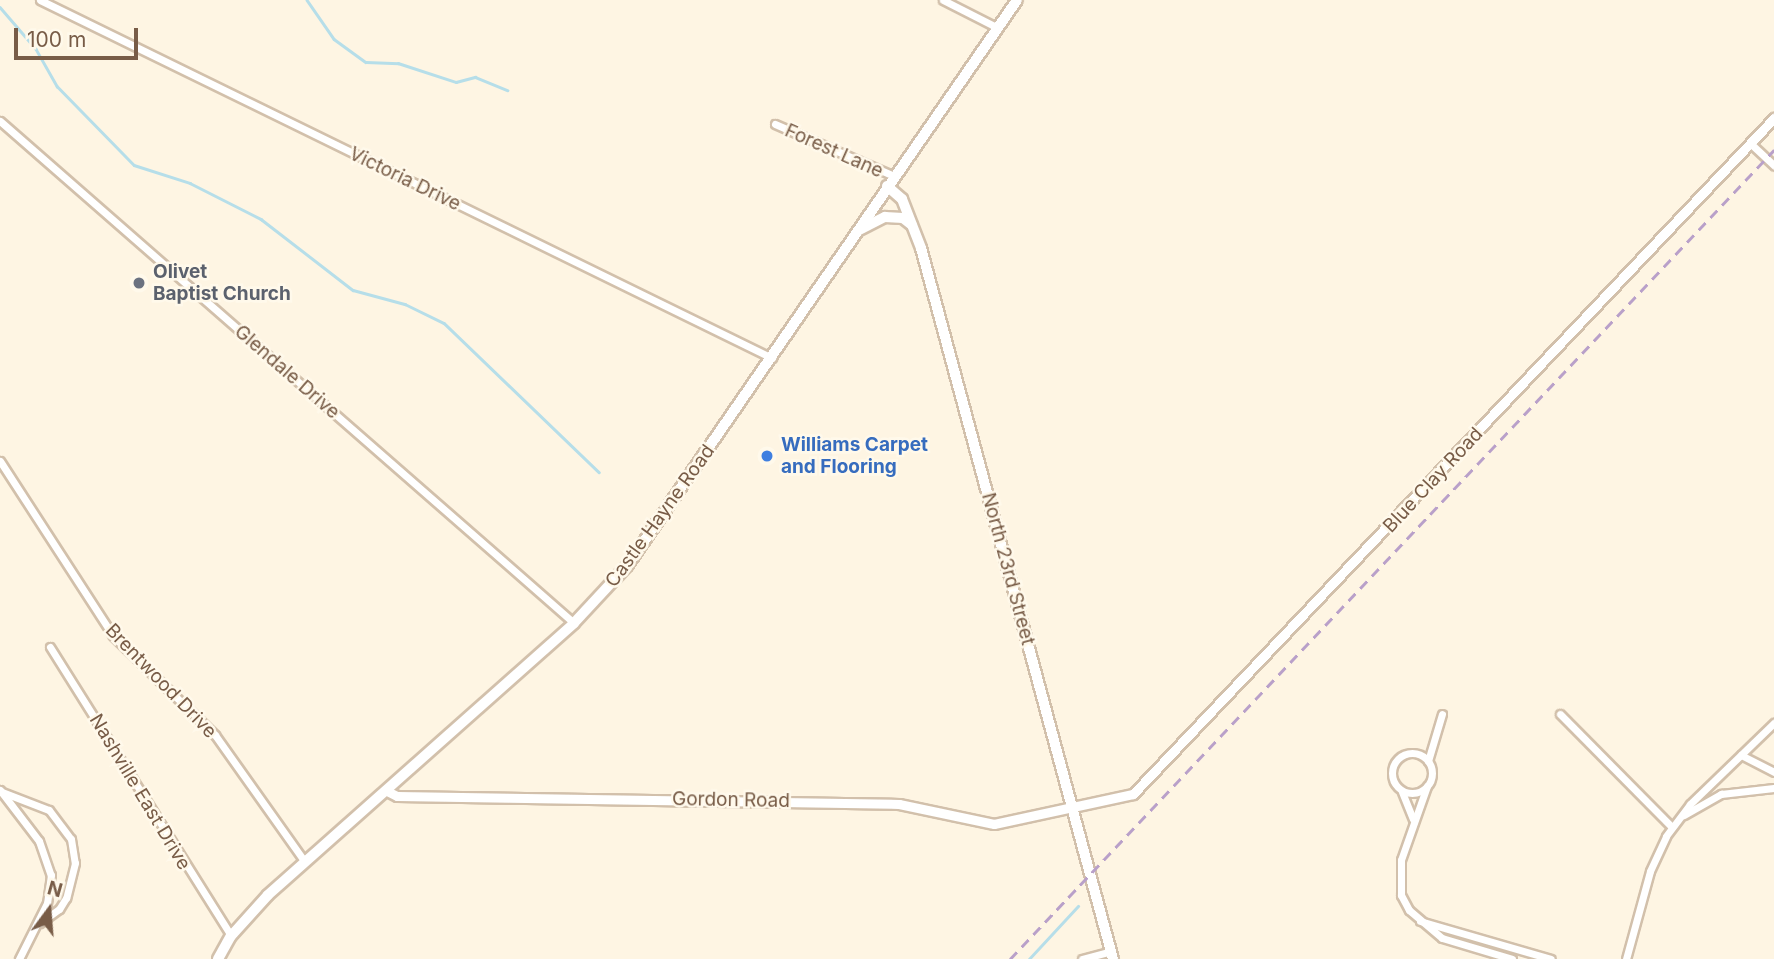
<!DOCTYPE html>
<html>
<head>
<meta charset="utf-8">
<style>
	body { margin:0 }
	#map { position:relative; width:1774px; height:959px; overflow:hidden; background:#fef5e3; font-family:Inter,sans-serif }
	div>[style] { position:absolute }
	.stream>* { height:2.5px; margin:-1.25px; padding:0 1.25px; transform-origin:1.25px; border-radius:1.25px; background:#b6dee9 }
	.roads { filter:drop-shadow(2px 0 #d2c0ab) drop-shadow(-2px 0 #d2c0ab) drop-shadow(0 2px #d2c0ab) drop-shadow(0 -2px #d2c0ab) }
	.minor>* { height:7px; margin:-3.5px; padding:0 3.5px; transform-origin:3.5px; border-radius:3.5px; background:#fff }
	.minor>.ring { margin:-3.5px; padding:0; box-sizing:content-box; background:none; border:7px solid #fff; border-radius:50% }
	.tertiary>* { height:9px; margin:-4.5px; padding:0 4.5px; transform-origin:4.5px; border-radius:4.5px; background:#fff }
	.secondary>* { height:10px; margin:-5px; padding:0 5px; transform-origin:5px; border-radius:5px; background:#fff }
	.rail>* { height:2.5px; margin-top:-1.25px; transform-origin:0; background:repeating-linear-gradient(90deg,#b9a0c9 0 10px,transparent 0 17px) }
	.dots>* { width:19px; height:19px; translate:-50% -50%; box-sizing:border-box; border:4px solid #fff9eb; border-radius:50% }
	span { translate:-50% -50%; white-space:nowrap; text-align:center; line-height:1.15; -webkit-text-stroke:5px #fff9eb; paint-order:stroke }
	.street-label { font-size:19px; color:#785c47 }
	.worship-label { font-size:19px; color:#5b616d; font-weight:700 }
	.left { translate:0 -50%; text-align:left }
	.shop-label { font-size:19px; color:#366cbe; font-weight:700 }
	.north { position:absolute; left:14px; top:875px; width:70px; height:70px; -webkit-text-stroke:5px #fff9eb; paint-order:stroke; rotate:16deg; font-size:19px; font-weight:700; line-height:28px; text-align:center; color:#785c47 }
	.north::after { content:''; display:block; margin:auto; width:24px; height:32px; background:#785c47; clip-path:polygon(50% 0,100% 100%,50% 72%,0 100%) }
	.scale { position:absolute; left:14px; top:28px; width:124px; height:32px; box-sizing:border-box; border:4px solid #785c47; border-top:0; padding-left:9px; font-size:21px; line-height:24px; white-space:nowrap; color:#785c47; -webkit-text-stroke:5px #fff9eb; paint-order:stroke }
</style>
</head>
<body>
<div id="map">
	<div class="stream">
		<div style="left:307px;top:0;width:47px;rotate:55.3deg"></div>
		<div style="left:334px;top:39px;width:39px;rotate:36deg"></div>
		<div style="left:366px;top:62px;width:32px;rotate:2deg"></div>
		<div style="left:398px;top:63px;width:61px;rotate:18.1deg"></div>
		<div style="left:456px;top:82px;width:20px;rotate:-15deg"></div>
		<div style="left:475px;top:77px;width:35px;rotate:22deg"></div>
		<div style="left:0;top:7px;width:55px;rotate:49.4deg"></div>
		<div style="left:36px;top:49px;width:43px;rotate:60.4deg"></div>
		<div style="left:57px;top:86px;width:110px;rotate:45.7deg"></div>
		<div style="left:134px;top:165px;width:59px;rotate:17.8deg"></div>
		<div style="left:190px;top:183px;width:80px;rotate:26.9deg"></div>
		<div style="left:261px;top:219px;width:116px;rotate:37.7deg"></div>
		<div style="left:353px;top:290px;width:54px;rotate:15.1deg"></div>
		<div style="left:405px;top:304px;width:43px;rotate:26deg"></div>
		<div style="left:444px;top:323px;width:215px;rotate:43.9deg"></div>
		<div style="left:1029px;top:959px;width:72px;rotate:-47.2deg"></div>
	</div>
	<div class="roads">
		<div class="minor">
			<div style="left:40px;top:0;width:815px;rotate:26.06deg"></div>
			<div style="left:943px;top:0;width:62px;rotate:27deg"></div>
			<div style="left:0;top:121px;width:763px;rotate:41.17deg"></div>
			<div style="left:775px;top:124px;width:130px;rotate:23.6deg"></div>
			<div style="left:1750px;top:143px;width:33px;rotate:43deg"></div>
			<div style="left:0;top:461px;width:208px;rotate:57.1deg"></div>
			<div style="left:113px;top:636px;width:142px;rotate:44.1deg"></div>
			<div style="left:215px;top:735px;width:156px;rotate:54.7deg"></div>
			<div style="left:50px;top:647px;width:341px;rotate:57.9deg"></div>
			<div style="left:1560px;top:714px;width:159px;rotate:45.3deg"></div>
			<div class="ring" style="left:1392px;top:753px;width:33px;height:33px"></div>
			<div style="left:1741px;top:755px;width:37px;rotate:27deg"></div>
			<div style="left:1428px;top:761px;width:49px;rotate:-73.4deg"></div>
			<div style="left:1427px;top:786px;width:78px;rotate:109.4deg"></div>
			<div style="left:1401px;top:860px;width:35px;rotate:90deg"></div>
			<div style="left:1401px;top:895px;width:17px;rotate:62deg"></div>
			<div style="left:1409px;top:910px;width:43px;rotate:40.3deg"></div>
			<div style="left:1442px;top:938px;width:73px;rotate:16.7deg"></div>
			<div style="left:0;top:790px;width:64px;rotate:52.6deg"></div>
			<div style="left:39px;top:841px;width:36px;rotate:71deg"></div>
			<div style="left:51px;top:875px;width:28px;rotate:98deg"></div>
			<div style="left:47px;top:903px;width:63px;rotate:116.6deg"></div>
			<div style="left:2px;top:792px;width:50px;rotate:21deg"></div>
			<div style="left:49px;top:810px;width:36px;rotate:53deg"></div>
			<div style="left:71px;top:839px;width:24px;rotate:81deg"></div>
			<div style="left:75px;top:863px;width:36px;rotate:104deg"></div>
			<div style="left:66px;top:898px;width:13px;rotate:122deg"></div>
			<div style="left:59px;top:909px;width:24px;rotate:144deg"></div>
			<div style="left:1402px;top:792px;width:29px;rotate:68deg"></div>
			<div style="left:1684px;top:815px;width:43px;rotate:-29.6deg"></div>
			<div style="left:1721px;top:794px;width:53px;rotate:-6.5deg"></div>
			<div style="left:1420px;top:921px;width:136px;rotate:16.2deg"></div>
			<div style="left:1082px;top:959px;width:30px;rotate:-15deg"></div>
			<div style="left:1626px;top:959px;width:91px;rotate:-74.7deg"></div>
			<div style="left:1650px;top:871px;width:38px;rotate:-65deg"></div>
			<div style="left:1666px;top:836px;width:40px;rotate:-53deg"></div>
			<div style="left:1690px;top:804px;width:117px;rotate:-44deg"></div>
		</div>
		<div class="tertiary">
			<div style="left:387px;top:791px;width:11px;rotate:27deg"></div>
			<div style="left:397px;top:796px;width:502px;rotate:0.91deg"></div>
			<div style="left:899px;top:804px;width:97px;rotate:11.9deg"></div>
			<div style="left:994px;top:824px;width:142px;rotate:-12.2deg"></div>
			<div style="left:1133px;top:794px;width:932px;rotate:-46.52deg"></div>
		</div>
		<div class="secondary">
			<div style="left:887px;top:186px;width:20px;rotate:41deg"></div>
			<div style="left:902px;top:199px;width:53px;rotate:68.8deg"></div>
			<div style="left:921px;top:248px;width:736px;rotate:74.89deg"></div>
			<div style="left:859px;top:230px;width:29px;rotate:-27deg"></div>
			<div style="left:885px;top:217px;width:18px;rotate:3deg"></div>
			<div style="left:903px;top:218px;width:11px;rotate:38deg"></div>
			<div style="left:218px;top:959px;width:26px;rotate:-61deg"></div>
			<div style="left:231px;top:936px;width:55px;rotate:-47.9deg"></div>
			<div style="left:268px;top:895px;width:409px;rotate:-41.6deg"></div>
			<div style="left:574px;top:623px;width:78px;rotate:-47.1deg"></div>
			<div style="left:627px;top:566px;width:687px;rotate:-55.43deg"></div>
		</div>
	</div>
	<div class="rail">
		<div style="left:1010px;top:959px;width:1113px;rotate:-46.64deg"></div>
	</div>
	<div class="dots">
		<div style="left:139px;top:283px;background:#6b7280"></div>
		<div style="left:767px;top:456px;background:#3f7fe0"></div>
	</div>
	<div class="street-label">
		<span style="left:834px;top:151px;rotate:24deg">Forest Lane</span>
		<span style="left:405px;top:179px;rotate:26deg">Victoria Drive</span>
		<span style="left:287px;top:372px;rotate:41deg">Glendale Drive</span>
		<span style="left:1433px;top:480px;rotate:-47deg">Blue Clay Road</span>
		<span style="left:660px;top:516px;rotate:-54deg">Castle Hayne Road</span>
		<span style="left:1008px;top:569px;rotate:75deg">North 23rd Street</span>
		<span style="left:161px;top:681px;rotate:46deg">Brentwood Drive</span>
		<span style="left:140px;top:792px;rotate:59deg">Nashville East Drive</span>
		<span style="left:731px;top:800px;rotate:1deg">Gordon Road</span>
	</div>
	<div class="worship-label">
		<span class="left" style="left:153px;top:283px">Olivet<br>Baptist Church</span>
	</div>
	<div class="shop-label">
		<span class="left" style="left:781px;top:456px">Williams Carpet<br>and Flooring</span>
	</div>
	<div class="north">N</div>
	<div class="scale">100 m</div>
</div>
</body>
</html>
